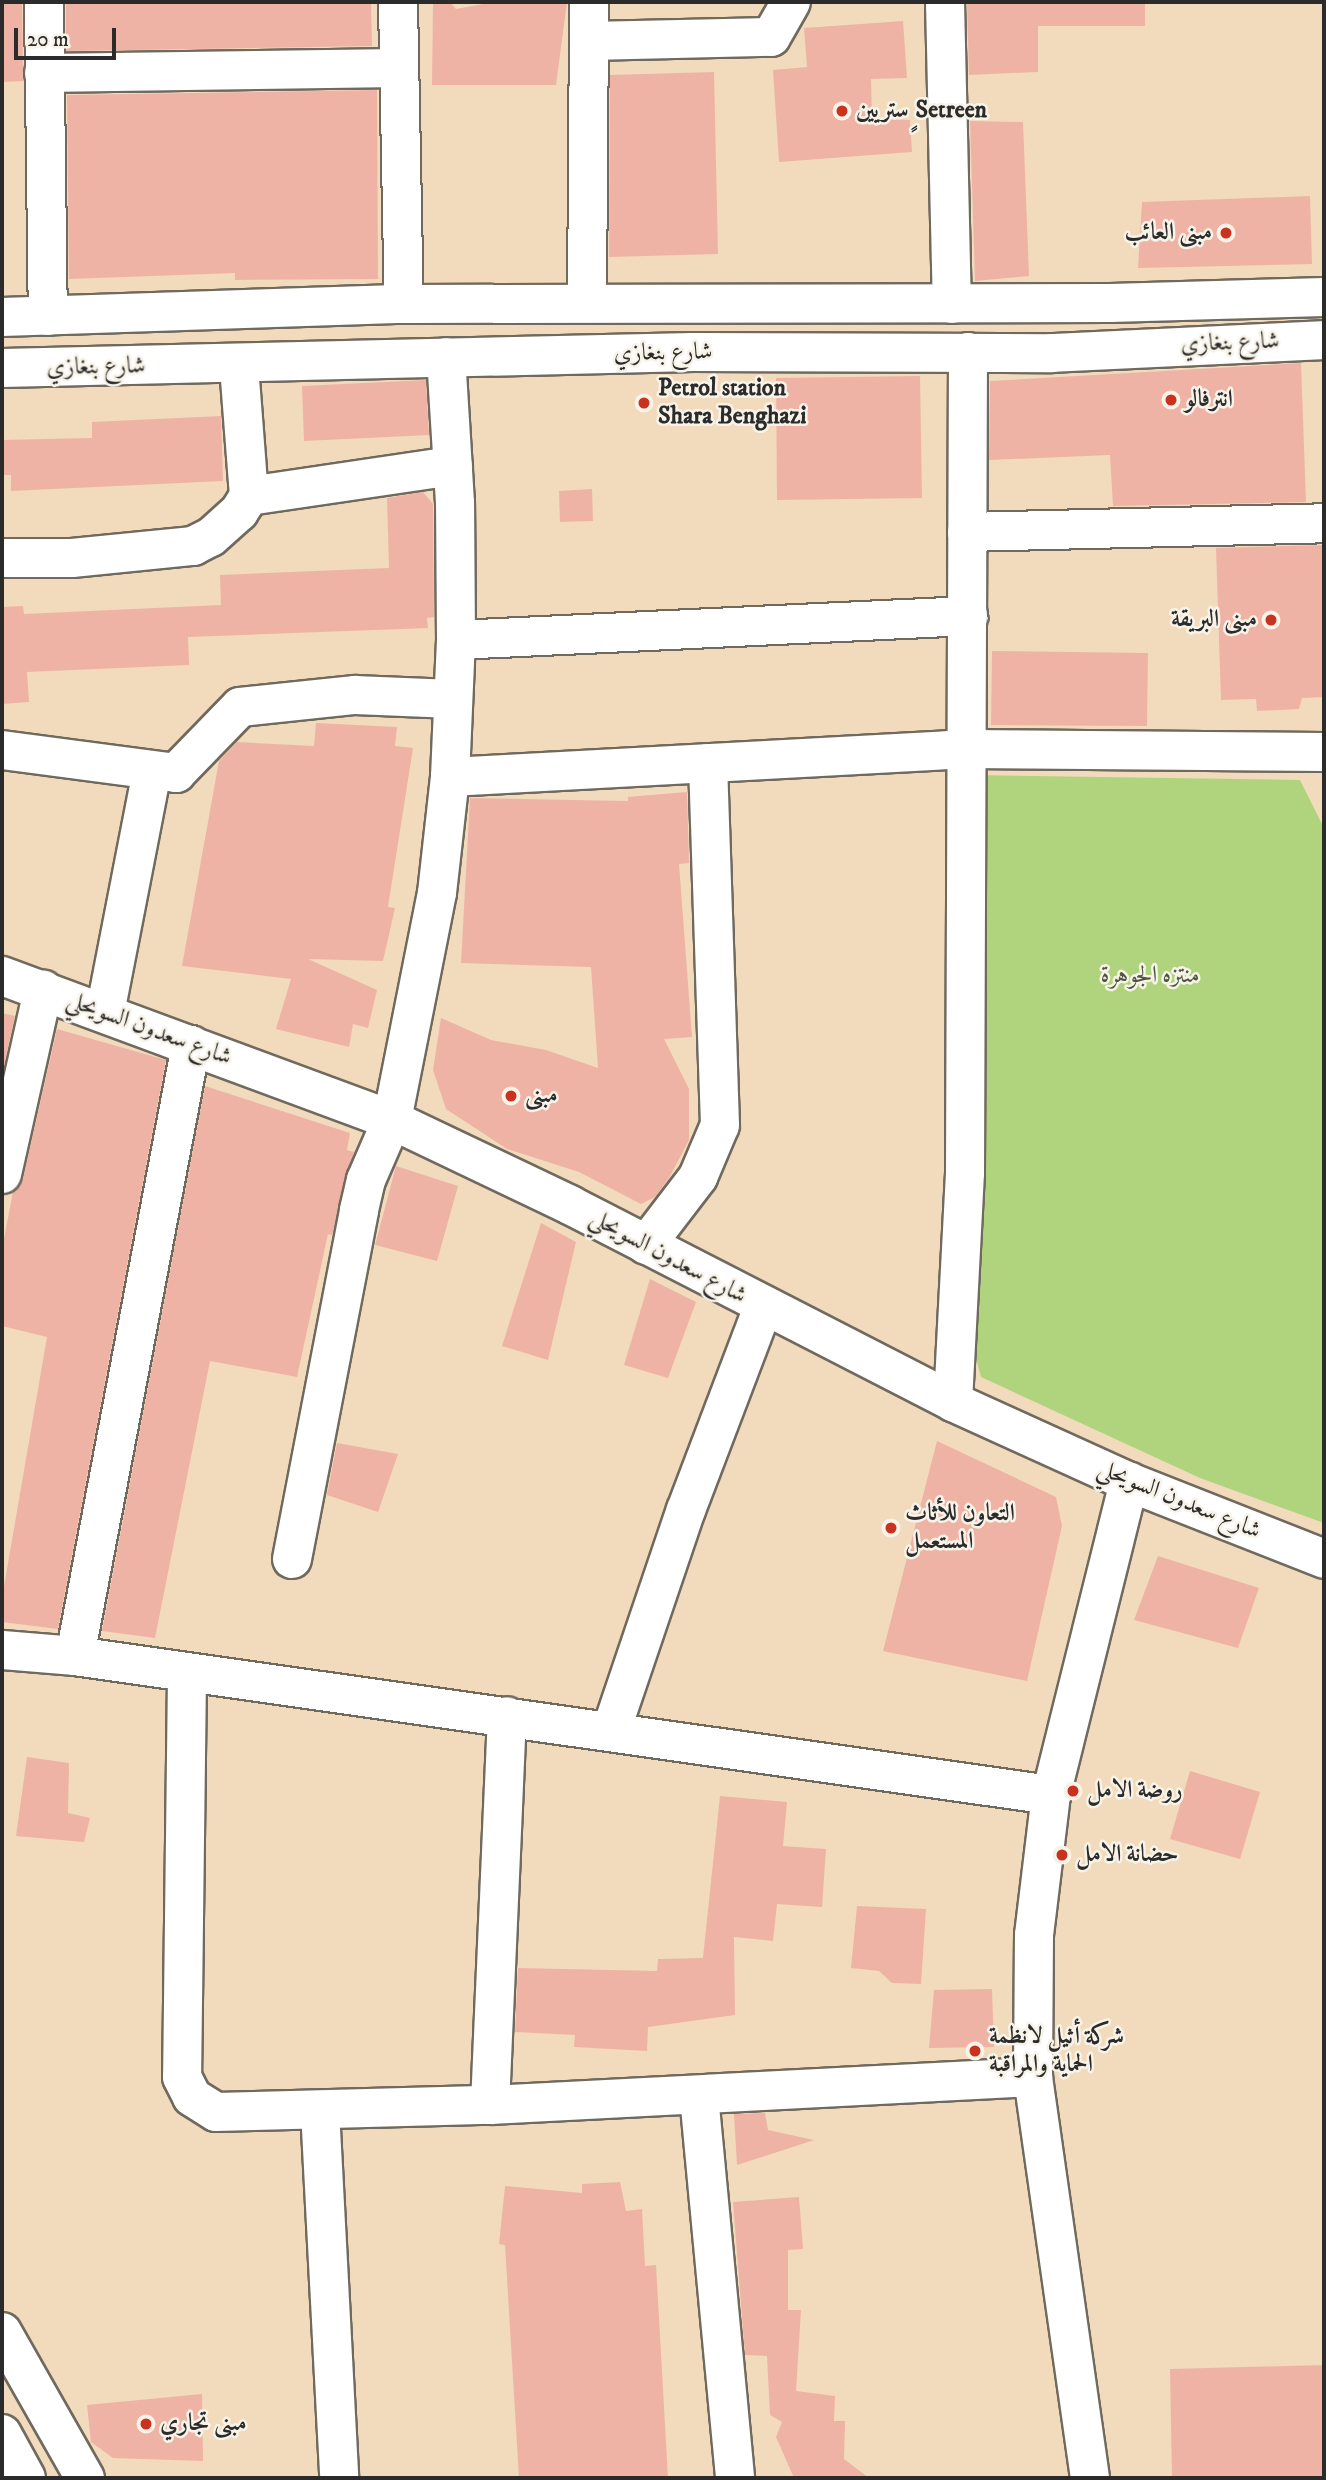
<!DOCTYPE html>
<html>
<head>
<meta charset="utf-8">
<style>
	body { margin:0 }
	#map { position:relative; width:1326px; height:2480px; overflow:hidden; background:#f1dbbc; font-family:"IM FELL DW Pica",Amiri,serif }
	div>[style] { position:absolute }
	.green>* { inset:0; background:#b0d47d }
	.building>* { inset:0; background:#efb3a6 }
	.roads { filter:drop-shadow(2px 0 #70695e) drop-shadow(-2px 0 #70695e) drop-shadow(0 2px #70695e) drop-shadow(0 -2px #70695e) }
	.minor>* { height:38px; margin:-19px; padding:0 19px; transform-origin:19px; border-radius:19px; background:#fff }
	.major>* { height:38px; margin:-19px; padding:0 19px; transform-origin:19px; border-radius:19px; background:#fff }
	.dots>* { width:19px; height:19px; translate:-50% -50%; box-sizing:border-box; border:4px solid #f7f3e8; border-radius:50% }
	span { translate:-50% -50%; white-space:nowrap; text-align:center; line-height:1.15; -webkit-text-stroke:5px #f7f3e8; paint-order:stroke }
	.poi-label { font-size:24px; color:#2b2b2b; font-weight:700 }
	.left { translate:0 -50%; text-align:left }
	.right { translate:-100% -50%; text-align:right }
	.street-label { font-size:24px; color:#2b2b2b }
	.park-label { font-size:24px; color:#4c5540 }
	.frame { position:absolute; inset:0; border:4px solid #2b2b2b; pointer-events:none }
	.scale { position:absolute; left:14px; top:28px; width:102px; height:32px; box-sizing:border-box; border:4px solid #2b2b2b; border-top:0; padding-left:9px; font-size:21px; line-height:24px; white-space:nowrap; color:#2b2b2b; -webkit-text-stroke:5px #f7f3e8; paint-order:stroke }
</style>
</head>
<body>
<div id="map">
	<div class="green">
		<div style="clip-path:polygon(971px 775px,1300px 780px,1324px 828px,1324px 1523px,1200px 1478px,981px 1377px,965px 1317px)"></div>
	</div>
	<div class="building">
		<div style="clip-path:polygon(2px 2px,22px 2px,23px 81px,2px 82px)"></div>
		<div style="clip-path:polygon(66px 2px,371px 2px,372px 46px,66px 51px)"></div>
		<div style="clip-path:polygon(433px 2px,450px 2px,456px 9px,494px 2px,567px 2px,556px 85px,432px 85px)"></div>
		<div style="clip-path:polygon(967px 2px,1145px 2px,1145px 26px,1038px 26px,1038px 72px,969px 75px)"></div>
		<div style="clip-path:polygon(903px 21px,907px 78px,871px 79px,872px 119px,910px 120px,912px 152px,779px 162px,773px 70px,807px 67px,804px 28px)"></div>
		<div style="clip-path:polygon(714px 72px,718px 254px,609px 257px,610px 75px)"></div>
		<div style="clip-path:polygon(377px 90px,378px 279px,235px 280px,235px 273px,69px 279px,67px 95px)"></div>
		<div style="clip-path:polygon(970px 121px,1023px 122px,1029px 276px,975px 281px)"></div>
		<div style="clip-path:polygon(1310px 196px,1312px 264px,1138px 268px,1142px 202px)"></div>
		<div style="clip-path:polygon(1301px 363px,1306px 502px,1113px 506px,1110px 455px,989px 460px,990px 381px)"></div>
		<div style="clip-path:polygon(920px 376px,922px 498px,777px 500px,776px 378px)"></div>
		<div style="clip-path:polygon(426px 380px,429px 435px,304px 441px,302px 386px)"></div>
		<div style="clip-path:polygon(221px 416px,223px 481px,11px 491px,11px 475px,2px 475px,2px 440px,92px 438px,92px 422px)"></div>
		<div style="clip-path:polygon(592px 489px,593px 521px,560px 522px,559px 491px)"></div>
		<div style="clip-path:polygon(423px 492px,433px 504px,434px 617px,427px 618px,428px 628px,188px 637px,189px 665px,27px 672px,29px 702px,2px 704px,2px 607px,23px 606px,24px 614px,221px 605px,220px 575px,389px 568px,387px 498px)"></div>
		<div style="clip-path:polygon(1324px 545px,1324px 697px,1302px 698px,1299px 709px,1257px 711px,1256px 699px,1221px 700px,1216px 548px)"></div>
		<div style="clip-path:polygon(992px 651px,1148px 653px,1147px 726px,991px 725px)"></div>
		<div style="clip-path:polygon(316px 723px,397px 727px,395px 746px,413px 748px,388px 907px,395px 908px,383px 961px,308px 959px,377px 990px,368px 1028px,353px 1024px,349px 1047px,276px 1029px,291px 979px,182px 966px,219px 761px,237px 742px,314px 746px)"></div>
		<div style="clip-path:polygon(687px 792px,689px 863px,679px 864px,692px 1037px,664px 1039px,689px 1089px,689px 1140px,669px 1178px,655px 1197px,641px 1204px,579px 1172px,507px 1149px,446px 1109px,433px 1070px,441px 1018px,491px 1040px,546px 1050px,598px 1068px,591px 967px,461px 963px,470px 798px,628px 801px,628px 797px)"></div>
		<div style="clip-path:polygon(2px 1013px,15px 1016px,2px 1075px)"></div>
		<div style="clip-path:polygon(57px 1029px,166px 1060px,58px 1629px,2px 1622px,2px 1598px,47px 1337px,2px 1326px,2px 1249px,13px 1192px,23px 1179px)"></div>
		<div style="clip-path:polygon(205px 1086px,350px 1133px,347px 1150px,354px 1152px,332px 1235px,328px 1234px,297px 1377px,210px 1361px,155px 1638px,102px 1631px)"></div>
		<div style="clip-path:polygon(396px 1166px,458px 1186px,437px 1261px,375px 1245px)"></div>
		<div style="clip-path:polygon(541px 1223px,576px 1242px,548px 1360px,502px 1346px)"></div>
		<div style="clip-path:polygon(650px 1279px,696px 1302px,668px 1378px,624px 1365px)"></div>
		<div style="clip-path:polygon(937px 1441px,1056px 1497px,1062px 1526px,1027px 1681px,883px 1651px)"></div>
		<div style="clip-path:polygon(337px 1443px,398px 1454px,378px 1512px,327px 1495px)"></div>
		<div style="clip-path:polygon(1158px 1556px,1259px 1588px,1238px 1648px,1134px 1620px)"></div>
		<div style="clip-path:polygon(27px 1757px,69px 1763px,68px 1813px,90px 1818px,84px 1842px,16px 1836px)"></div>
		<div style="clip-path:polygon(1190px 1771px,1260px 1792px,1240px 1859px,1170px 1839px)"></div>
		<div style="clip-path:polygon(720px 1796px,787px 1802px,783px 1846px,826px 1849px,822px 1907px,777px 1904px,773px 1941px,734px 1937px,735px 2015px,648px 2027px,647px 2051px,574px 2047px,575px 2035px,515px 2032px,518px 1968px,657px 1971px,658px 1959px,703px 1958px)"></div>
		<div style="clip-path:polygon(857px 1906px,926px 1909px,921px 1984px,892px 1983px,879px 1971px,851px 1968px)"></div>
		<div style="clip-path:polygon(992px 1989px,994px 2047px,929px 2048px,934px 1990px)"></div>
		<div style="clip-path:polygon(765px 2113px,768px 2130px,814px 2140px,737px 2165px,734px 2114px)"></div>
		<div style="clip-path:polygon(620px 2182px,626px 2211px,642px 2209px,645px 2266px,656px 2265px,668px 2478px,519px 2478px,505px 2245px,499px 2244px,505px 2186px,582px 2193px,582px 2184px)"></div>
		<div style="clip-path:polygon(799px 2197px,803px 2249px,788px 2250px,788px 2310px,801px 2310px,796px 2391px,835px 2396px,834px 2421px,845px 2421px,844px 2459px,869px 2478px,794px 2478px,776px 2437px,782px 2422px,770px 2415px,767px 2356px,745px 2355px,733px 2202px)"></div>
		<div style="clip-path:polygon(1324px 2365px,1324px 2478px,1172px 2478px,1170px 2369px)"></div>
		<div style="clip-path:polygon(202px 2394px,203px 2461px,113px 2458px,91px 2442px,87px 2405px)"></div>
	</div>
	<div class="roads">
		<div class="minor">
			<div style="left:44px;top:2px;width:314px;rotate:89.3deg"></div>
			<div style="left:398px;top:2px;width:302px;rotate:88.9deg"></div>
			<div style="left:945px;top:2px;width:302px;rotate:88.7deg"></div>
			<div style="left:589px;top:41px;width:182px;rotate:-1.3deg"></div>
			<div style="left:771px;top:37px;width:40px;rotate:-60.3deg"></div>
			<div style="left:44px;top:73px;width:354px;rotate:-0.8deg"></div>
			<div style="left:587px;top:303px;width:301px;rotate:-89.6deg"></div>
			<div style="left:249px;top:496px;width:206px;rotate:-8.4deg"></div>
			<div style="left:967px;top:532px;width:357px;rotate:-1.4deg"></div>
			<div style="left:2px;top:558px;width:70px"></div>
			<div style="left:72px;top:558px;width:122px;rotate:-5.7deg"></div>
			<div style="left:193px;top:546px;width:20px;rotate:-27deg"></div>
			<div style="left:211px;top:537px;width:38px;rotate:-42deg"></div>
			<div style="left:239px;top:512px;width:19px;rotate:-58deg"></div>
			<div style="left:249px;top:496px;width:131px;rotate:-94.4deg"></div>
			<div style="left:456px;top:640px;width:513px;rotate:-2.68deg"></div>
			<div style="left:2px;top:750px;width:176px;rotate:7.5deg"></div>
			<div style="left:176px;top:773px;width:92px;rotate:-45.9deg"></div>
			<div style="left:240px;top:707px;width:116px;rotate:-6deg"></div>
			<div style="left:355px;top:695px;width:98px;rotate:2.3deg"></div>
			<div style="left:450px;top:777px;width:519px;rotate:-3.09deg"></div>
			<div style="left:968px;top:749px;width:356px;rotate:0.5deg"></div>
			<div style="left:105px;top:1013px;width:247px;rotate:-79deg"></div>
			<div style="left:2px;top:1174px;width:189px;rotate:-77.4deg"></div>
			<div style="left:646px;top:1245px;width:86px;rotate:-52.6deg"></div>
			<div style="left:698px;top:1177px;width:56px;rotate:-67.1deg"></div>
			<div style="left:720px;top:1125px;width:362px;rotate:-91.9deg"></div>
			<div style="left:953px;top:1402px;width:229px;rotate:-87deg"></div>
			<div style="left:965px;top:1173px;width:821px;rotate:-89.79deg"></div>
			<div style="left:292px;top:1559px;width:355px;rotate:-79.1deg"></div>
			<div style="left:359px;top:1210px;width:31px;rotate:-77deg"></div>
			<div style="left:366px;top:1180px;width:65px;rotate:-66.6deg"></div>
			<div style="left:392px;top:1120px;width:231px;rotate:-78.8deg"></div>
			<div style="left:437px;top:893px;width:117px;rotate:-83.6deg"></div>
			<div style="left:450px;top:777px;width:137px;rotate:-87.5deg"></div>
			<div style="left:456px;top:640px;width:137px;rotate:-90.4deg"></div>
			<div style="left:455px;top:503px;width:146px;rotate:-93.5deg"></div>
			<div style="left:2px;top:1650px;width:73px;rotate:4.7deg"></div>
			<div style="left:75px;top:1656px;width:986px;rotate:8.11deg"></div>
			<div style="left:75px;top:1656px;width:622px;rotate:-79.25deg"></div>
			<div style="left:187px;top:1675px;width:402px;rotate:90.7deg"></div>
			<div style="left:182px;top:2077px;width:22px;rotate:63deg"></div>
			<div style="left:192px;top:2097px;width:28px;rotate:32deg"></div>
			<div style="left:216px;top:2112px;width:274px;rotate:-1.5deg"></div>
			<div style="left:490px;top:2105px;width:544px;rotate:-2.95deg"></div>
			<div style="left:611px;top:1731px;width:233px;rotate:-71.3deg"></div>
			<div style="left:686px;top:1510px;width:217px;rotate:-69.2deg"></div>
			<div style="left:699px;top:2096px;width:384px;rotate:84.6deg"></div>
			<div style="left:490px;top:2105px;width:389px;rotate:-87.5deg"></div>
			<div style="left:320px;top:2110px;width:368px;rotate:87deg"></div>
			<div style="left:1090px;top:2478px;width:405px;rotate:-98.1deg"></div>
			<div style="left:1033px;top:2077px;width:142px;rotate:-89.6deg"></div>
			<div style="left:1034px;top:1935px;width:141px;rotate:-83.1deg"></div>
			<div style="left:1051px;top:1795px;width:323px;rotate:-76deg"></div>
		</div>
		<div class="major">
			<div style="left:2px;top:317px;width:402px;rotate:-1.9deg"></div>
			<div style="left:404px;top:304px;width:706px;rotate:-0.08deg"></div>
			<div style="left:1110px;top:303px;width:214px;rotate:-1.6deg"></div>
			<div style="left:2px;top:368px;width:691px;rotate:-1.33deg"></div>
			<div style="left:693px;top:352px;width:359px;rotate:0.2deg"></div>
			<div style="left:1052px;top:353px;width:272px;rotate:-2.7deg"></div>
			<div style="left:2px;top:976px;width:416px;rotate:20.3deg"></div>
			<div style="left:392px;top:1120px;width:197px;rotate:25.5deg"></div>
			<div style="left:570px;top:1205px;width:431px;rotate:27.2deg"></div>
			<div style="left:953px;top:1402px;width:193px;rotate:24.4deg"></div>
			<div style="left:1129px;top:1482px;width:210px;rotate:21.5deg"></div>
			<div style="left:2px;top:2332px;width:168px;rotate:60.4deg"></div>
			<div style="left:2px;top:2434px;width:50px;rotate:61.4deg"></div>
		</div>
	</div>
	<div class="dots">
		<div style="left:842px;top:111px;background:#c8321e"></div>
		<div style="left:1226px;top:233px;background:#c8321e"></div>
		<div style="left:1171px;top:400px;background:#c8321e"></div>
		<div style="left:644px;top:403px;background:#c8321e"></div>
		<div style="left:1271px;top:620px;background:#c8321e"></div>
		<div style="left:511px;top:1096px;background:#c8321e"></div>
		<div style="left:891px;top:1528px;background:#c8321e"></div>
		<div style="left:1073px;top:1791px;background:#c8321e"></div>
		<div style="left:1062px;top:1855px;background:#c8321e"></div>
		<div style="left:975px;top:2051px;background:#c8321e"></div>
		<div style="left:146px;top:2424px;background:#c8321e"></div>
	</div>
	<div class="poi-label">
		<span class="left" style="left:856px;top:111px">ستريين ٍSetreen</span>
		<span class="right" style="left:1212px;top:233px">مبنى العائب</span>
		<span class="left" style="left:658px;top:403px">Petrol station<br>Shara Benghazi</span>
		<span class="left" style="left:1185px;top:400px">انترفالو</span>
		<span class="right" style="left:1257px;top:620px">مبنى البريقة</span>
		<span class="left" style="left:525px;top:1096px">مبنى</span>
		<span class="left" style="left:905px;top:1528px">التعاون للأثاث<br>المستعمل</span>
		<span class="left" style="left:1087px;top:1791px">روضة الامل</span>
		<span class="left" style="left:1076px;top:1855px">حضانة الامل</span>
		<span class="left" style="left:989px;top:2051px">شركة أثيل لانظمة<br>الحماية والمراقبة</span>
		<span class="left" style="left:160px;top:2424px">مبنى تجاري</span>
	</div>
	<div class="street-label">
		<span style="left:1230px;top:343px;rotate:-2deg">شارع بنغازي</span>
		<span style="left:663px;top:353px;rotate:-1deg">شارع بنغازي</span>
		<span style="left:96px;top:367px;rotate:-1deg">شارع بنغازي</span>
		<span style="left:149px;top:1029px;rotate:20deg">شارع سعدون السويحلي</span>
		<span style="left:668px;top:1257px;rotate:28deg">شارع سعدون السويحلي</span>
		<span style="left:1179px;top:1500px;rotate:22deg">شارع سعدون السويحلي</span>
	</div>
	<div class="park-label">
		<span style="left:1150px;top:976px">منتزه الجوهرة</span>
	</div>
	<div class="frame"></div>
	<div class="scale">20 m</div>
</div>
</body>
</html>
